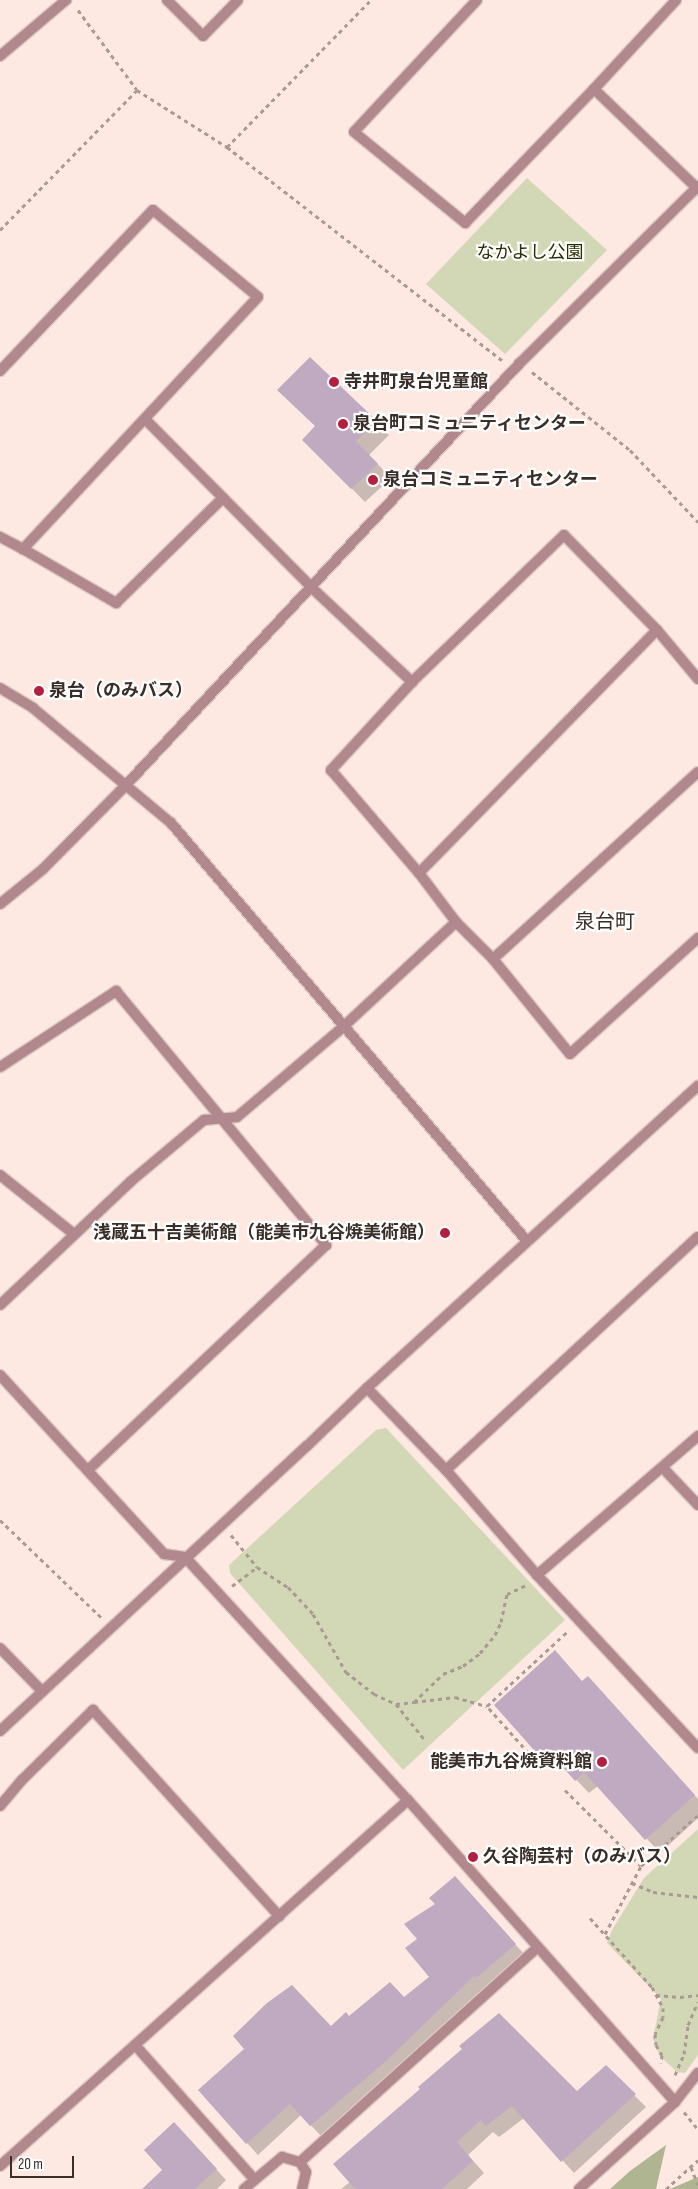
<!DOCTYPE html>
<html>
<head>
<meta charset="utf-8">
<style>
	body { margin:0 }
	#map { position:relative; width:698px; height:2189px; overflow:hidden; background:#fde9e1; font-family:"Sofia Sans Condensed","Noto Sans JP",sans-serif }
	div>[style] { position:absolute }
	.green>* { inset:0; background:#d2d8b5 }
	.forest>* { inset:0; background:#afb591 }
	.shadow>* { inset:0; background:#0003 }
	.building>* { inset:0; background:#bfaac2 }
	.path>* { height:3px; margin-top:-1.5px; transform-origin:0; background:repeating-linear-gradient(90deg,#aa9a93 0 4px,transparent 0 8px) }
	.roads { filter:drop-shadow(1px 0 #dac7c0) drop-shadow(-1px 0 #dac7c0) drop-shadow(0 1px #dac7c0) drop-shadow(0 -1px #dac7c0) }
	.minor>* { height:10px; margin:-5px; padding:0 5px; transform-origin:5px; border-radius:5px; background:#b0888d }
	.tertiary>* { height:10px; margin:-5px; padding:0 5px; transform-origin:5px; border-radius:5px; background:#b0888d }
	.dots>* { width:14px; height:14px; translate:-50% -50%; box-sizing:border-box; border:2px solid #fff; border-radius:50% }
	span { translate:-50% -50%; white-space:nowrap; text-align:center; line-height:1.15; -webkit-text-stroke:4.5px #fff; paint-order:stroke }
	.park-label { font-size:18px; color:#2a2e02 }
	.poi-label { font-size:18px; color:#3a2e29; font-weight:700 }
	.left { translate:0 -50%; text-align:left }
	.right { translate:-100% -50%; text-align:right }
	.quarter-label { font-size:20px; color:#3a2e29 }
	.scale { position:absolute; left:10px; top:2156px; width:64px; height:22px; box-sizing:border-box; border:2px solid #3a2e29; border-top:0; padding-left:6px; font-size:15px; line-height:18px; white-space:nowrap; color:#3a2e29; -webkit-text-stroke:4px #fff; paint-order:stroke }
</style>
</head>
<body>
<div id="map">
	<div class="green">
		<div style="clip-path:polygon(527px 178px,607px 250px,505px 354px,426px 284px)"></div>
		<div style="clip-path:polygon(386px 1428px,565px 1620px,403px 1770px,230px 1573px,229px 1565px,376px 1430px)"></div>
		<div style="clip-path:polygon(698px 1829px,698px 2055px,685px 2073px,677px 2072px,659px 2055px,653px 2039px,661px 1999px,607px 1943px,612px 1930px,644px 1878px)"></div>
	</div>
	<div class="forest">
		<div style="clip-path:polygon(666px 2145px,656px 2189px,610px 2189px,630px 2171px)"></div>
		<div style="clip-path:polygon(698px 2177px,698px 2189px,670px 2189px)"></div>
	</div>
	<div class="shadow">
		<div style="clip-path:polygon(310px 358px,389px 435px,369px 455px,391px 478px,365px 502px,304px 440px,317px 427px)"></div>
		<div style="clip-path:polygon(583px 1682px,602px 1692px,698px 1799px,698px 1818px,660px 1853px,598px 1786px,589px 1793px,561px 1764px,555px 1770px,495px 1705px)"></div>
		<div style="clip-path:polygon(466px 1890px,526px 1956px,322px 2137px,301px 2115px,258px 2155px,247px 2143px,331px 2027px,350px 2017px,404px 1999px,431px 1977px,419px 1939px)"></div>
		<div style="clip-path:polygon(606px 2067px,646px 2107px,574px 2173px,524px 2118px,499px 2137px,493px 2132px,468px 2155px,484px 2173px,467px 2189px,341px 2189px,350px 2182px,422px 2089px,577px 2093px)"></div>
		<div style="clip-path:polygon(184px 2134px,226px 2180px,217px 2189px,144px 2189px,164px 2170px)"></div>
	</div>
	<div class="building">
		<div style="clip-path:polygon(310px 357px,377px 421px,356px 441px,378px 464px,351px 489px,302px 440px,315px 426px,277px 390px)"></div>
		<div style="clip-path:polygon(555px 1650px,582px 1681px,588px 1676px,695px 1795px,645px 1840px,584px 1772px,575px 1781px,548px 1750px,540px 1757px,494px 1705px)"></div>
		<div style="clip-path:polygon(455px 1876px,516px 1944px,476px 1978px,474px 1976px,387px 2060px,310px 2126px,290px 2104px,246px 2144px,198px 2090px,244px 2049px,233px 2036px,267px 2003px,292px 1985px,331px 2026px,346px 2012px,349px 2016px,390px 1982px,404px 1997px,429px 1977px,405px 1948px,417px 1939px,404px 1924px,435px 1904px,429px 1898px)"></div>
		<div style="clip-path:polygon(499px 2013px,577px 2091px,606px 2065px,636px 2094px,561px 2162px,512px 2106px,486px 2126px,481px 2120px,457px 2142px,473px 2161px,442px 2189px,355px 2189px,333px 2164px,420px 2089px,418px 2087px,462px 2049px,459px 2046px)"></div>
		<div style="clip-path:polygon(174px 2122px,217px 2169px,195px 2189px,142px 2189px,162px 2170px,144px 2150px)"></div>
	</div>
	<div class="path">
		<div style="left:78px;top:10px;width:99px;rotate:53.6deg"></div>
		<div style="left:137px;top:90px;width:107px;rotate:32.3deg"></div>
		<div style="left:227px;top:147px;width:348px;rotate:37.8deg"></div>
		<div style="left:227px;top:147px;width:206px;rotate:-45.6deg"></div>
		<div style="left:0;top:230px;width:196px;rotate:-45.6deg"></div>
		<div style="left:532px;top:372px;width:125px;rotate:38.5deg"></div>
		<div style="left:630px;top:450px;width:99px;rotate:46.6deg"></div>
		<div style="left:0;top:1520px;width:141px;rotate:43.9deg"></div>
		<div style="left:231px;top:1535px;width:41px;rotate:50.9deg"></div>
		<div style="left:257px;top:1567px;width:37px;rotate:33deg"></div>
		<div style="left:288px;top:1587px;width:37px;rotate:47deg"></div>
		<div style="left:313px;top:1614px;width:67px;rotate:60.4deg"></div>
		<div style="left:346px;top:1672px;width:36px;rotate:38deg"></div>
		<div style="left:374px;top:1694px;width:24px;rotate:24deg"></div>
		<div style="left:396px;top:1704px;width:18px;rotate:-6deg"></div>
		<div style="left:414px;top:1702px;width:40px;rotate:-44deg"></div>
		<div style="left:443px;top:1674px;width:22px;rotate:-22deg"></div>
		<div style="left:463px;top:1666px;width:21px;rotate:-37deg"></div>
		<div style="left:480px;top:1653px;width:23px;rotate:-50deg"></div>
		<div style="left:495px;top:1635px;width:14px;rotate:-65deg"></div>
		<div style="left:501px;top:1622px;width:29px;rotate:-78deg"></div>
		<div style="left:507px;top:1594px;width:21px;rotate:-25deg"></div>
		<div style="left:232px;top:1586px;width:31px;rotate:-37deg"></div>
		<div style="left:414px;top:1702px;width:41px;rotate:-7deg"></div>
		<div style="left:455px;top:1697px;width:33px;rotate:16deg"></div>
		<div style="left:396px;top:1704px;width:45px;rotate:51.3deg"></div>
		<div style="left:534px;top:1759px;width:71px;rotate:-131.6deg"></div>
		<div style="left:487px;top:1706px;width:110px;rotate:-42.8deg"></div>
		<div style="left:565px;top:1790px;width:107px;rotate:45deg"></div>
		<div style="left:632px;top:1883px;width:23px;rotate:23deg"></div>
		<div style="left:653px;top:1892px;width:45px;rotate:6.3deg"></div>
		<div style="left:590px;top:1918px;width:93px;rotate:48.1deg"></div>
		<div style="left:652px;top:1987px;width:24px;rotate:62deg"></div>
		<div style="left:663px;top:2008px;width:9px;rotate:90deg"></div>
		<div style="left:663px;top:2017px;width:19px;rotate:115deg"></div>
		<div style="left:655px;top:2034px;width:11px;rotate:85deg"></div>
		<div style="left:656px;top:2045px;width:12px;rotate:59deg"></div>
		<div style="left:662px;top:2055px;width:8px;rotate:97deg"></div>
		<div style="left:605px;top:1934px;width:77px;rotate:-62.1deg"></div>
		<div style="left:641px;top:1866px;width:76px;rotate:-41.8deg"></div>
		<div style="left:656px;top:1995px;width:24px;rotate:5deg"></div>
		<div style="left:680px;top:1997px;width:18px;rotate:-6deg"></div>
		<div style="left:675px;top:2075px;width:23px;rotate:-67deg"></div>
		<div style="left:684px;top:2054px;width:29px;rotate:-82deg"></div>
		<div style="left:688px;top:2025px;width:25px;rotate:-67deg"></div>
		<div style="left:684px;top:2112px;width:22px;rotate:51deg"></div>
		<div style="left:691px;top:2167px;width:19px;rotate:69deg"></div>
		<div style="left:666px;top:2189px;width:43px;rotate:-42.2deg"></div>
	</div>
	<div class="roads">
		<div class="minor">
			<div style="left:167px;top:0;width:51px;rotate:45deg"></div>
			<div style="left:203px;top:36px;width:50px;rotate:-45.8deg"></div>
			<div style="left:477px;top:0;width:180px;rotate:133deg"></div>
			<div style="left:354px;top:132px;width:144px;rotate:39.3deg"></div>
			<div style="left:465px;top:223px;width:186px;rotate:-46.1deg"></div>
			<div style="left:594px;top:89px;width:121px;rotate:-47.3deg"></div>
			<div style="left:0;top:56px;width:87px;rotate:-40.3deg"></div>
			<div style="left:594px;top:89px;width:144px;rotate:43.9deg"></div>
			<div style="left:0;top:371px;width:222px;rotate:-46.5deg"></div>
			<div style="left:153px;top:210px;width:136px;rotate:39.6deg"></div>
			<div style="left:258px;top:297px;width:345px;rotate:133deg"></div>
			<div style="left:23px;top:549px;width:26px;rotate:-152deg"></div>
			<div style="left:146px;top:420px;width:235px;rotate:45.3deg"></div>
			<div style="left:311px;top:587px;width:139px;rotate:43.2deg"></div>
			<div style="left:23px;top:549px;width:108px;rotate:30.1deg"></div>
			<div style="left:116px;top:603px;width:150px;rotate:-44.5deg"></div>
			<div style="left:698px;top:679px;width:64px;rotate:-129.9deg"></div>
			<div style="left:657px;top:630px;width:133px;rotate:-134.4deg"></div>
			<div style="left:564px;top:535px;width:211px;rotate:136deg"></div>
			<div style="left:412px;top:682px;width:120px;rotate:132.6deg"></div>
			<div style="left:331px;top:770px;width:135px;rotate:49.5deg"></div>
			<div style="left:419px;top:873px;width:61px;rotate:52.9deg"></div>
			<div style="left:456px;top:922px;width:52px;rotate:45deg"></div>
			<div style="left:493px;top:959px;width:122px;rotate:51deg"></div>
			<div style="left:570px;top:1054px;width:173px;rotate:-42.2deg"></div>
			<div style="left:419px;top:873px;width:340px;rotate:-45.6deg"></div>
			<div style="left:493px;top:959px;width:277px;rotate:-42.4deg"></div>
			<div style="left:0;top:1067px;width:139px;rotate:-33.2deg"></div>
			<div style="left:116px;top:991px;width:330px;rotate:50.4deg"></div>
			<div style="left:326px;top:1245px;width:328px;rotate:136.6deg"></div>
			<div style="left:0;top:1175px;width:95px;rotate:38.6deg"></div>
			<div style="left:0;top:1305px;width:179px;rotate:-43.4deg"></div>
			<div style="left:130px;top:1182px;width:97px;rotate:-40deg"></div>
			<div style="left:204px;top:1120px;width:33px;rotate:-5deg"></div>
			<div style="left:237px;top:1117px;width:139px;rotate:-40.3deg"></div>
			<div style="left:343px;top:1027px;width:154px;rotate:-42.9deg"></div>
			<div style="left:0;top:1375px;width:243px;rotate:47.5deg"></div>
			<div style="left:164px;top:1554px;width:21px;rotate:8deg"></div>
			<div style="left:663px;top:1468px;width:51px;rotate:46.6deg"></div>
			<div style="left:446px;top:1470px;width:343px;rotate:-42.8deg"></div>
			<div style="left:537px;top:1575px;width:213px;rotate:-40.8deg"></div>
			<div style="left:0;top:1648px;width:60px;rotate:45.7deg"></div>
			<div style="left:0;top:1806px;width:34px;rotate:-50deg"></div>
			<div style="left:22px;top:1780px;width:100px;rotate:-44.6deg"></div>
			<div style="left:93px;top:1710px;width:278px;rotate:47.9deg"></div>
			<div style="left:135px;top:2045px;width:179px;rotate:48.4deg"></div>
			<div style="left:300px;top:2162px;width:319px;rotate:-42.1deg"></div>
			<div style="left:0;top:2166px;width:548px;rotate:-41.89deg"></div>
			<div style="left:244px;top:2189px;width:50px;rotate:-40.1deg"></div>
			<div style="left:282px;top:2157px;width:19px;rotate:16deg"></div>
			<div style="left:300px;top:2162px;width:12px;rotate:59deg"></div>
			<div style="left:306px;top:2172px;width:17px;rotate:103deg"></div>
		</div>
		<div class="tertiary">
			<div style="left:0;top:688px;width:39px;rotate:31deg"></div>
			<div style="left:33px;top:708px;width:180px;rotate:39.8deg"></div>
			<div style="left:171px;top:823px;width:549px;rotate:49.58deg"></div>
			<div style="left:0;top:904px;width:55px;rotate:-39.1deg"></div>
			<div style="left:43px;top:869px;width:118px;rotate:-45.3deg"></div>
			<div style="left:126px;top:785px;width:577px;rotate:-46.97deg"></div>
			<div style="left:520px;top:363px;width:251px;rotate:-44.8deg"></div>
			<div style="left:367px;top:1388px;width:114px;rotate:46.1deg"></div>
			<div style="left:446px;top:1470px;width:139px;rotate:49.1deg"></div>
			<div style="left:537px;top:1575px;width:236px;rotate:47.1deg"></div>
			<div style="left:185px;top:1557px;width:330px;rotate:47.5deg"></div>
			<div style="left:408px;top:1800px;width:403px;rotate:48.5deg"></div>
			<div style="left:0;top:1731px;width:419px;rotate:-42.9deg"></div>
			<div style="left:307px;top:1446px;width:83px;rotate:-44deg"></div>
			<div style="left:367px;top:1388px;width:448px;rotate:-42.4deg"></div>
			<div style="left:579px;top:2189px;width:130px;rotate:-42.2deg"></div>
			<div style="left:675px;top:2102px;width:37px;rotate:-52deg"></div>
		</div>
	</div>
	<div class="dots">
		<div style="left:334px;top:382px;background:#b21f41"></div>
		<div style="left:343px;top:424px;background:#b21f41"></div>
		<div style="left:373px;top:480px;background:#b21f41"></div>
		<div style="left:39px;top:691px;background:#b21f41"></div>
		<div style="left:445px;top:1233px;background:#b21f41"></div>
		<div style="left:602px;top:1762px;background:#b21f41"></div>
		<div style="left:473px;top:1857px;background:#b21f41"></div>
	</div>
	<div class="park-label">
		<span style="left:530px;top:253px">なかよし公園</span>
	</div>
	<div class="poi-label">
		<span class="left" style="left:344px;top:382px">寺井町泉台児童館</span>
		<span class="left" style="left:353px;top:424px">泉台町コミュニティセンター</span>
		<span class="left" style="left:383px;top:480px">泉台コミュニティセンター</span>
		<span class="left" style="left:49px;top:691px">泉台（のみバス）</span>
		<span class="right" style="left:435px;top:1233px">浅蔵五十吉美術館（能美市九谷焼美術館）</span>
		<span class="right" style="left:592px;top:1762px">能美市九谷焼資料館</span>
		<span class="left" style="left:483px;top:1857px">久谷陶芸村（のみバス）</span>
	</div>
	<div class="quarter-label">
		<span style="left:605px;top:922px">泉台町</span>
	</div>
	<div class="scale">20 m</div>
</div>
</body>
</html>
